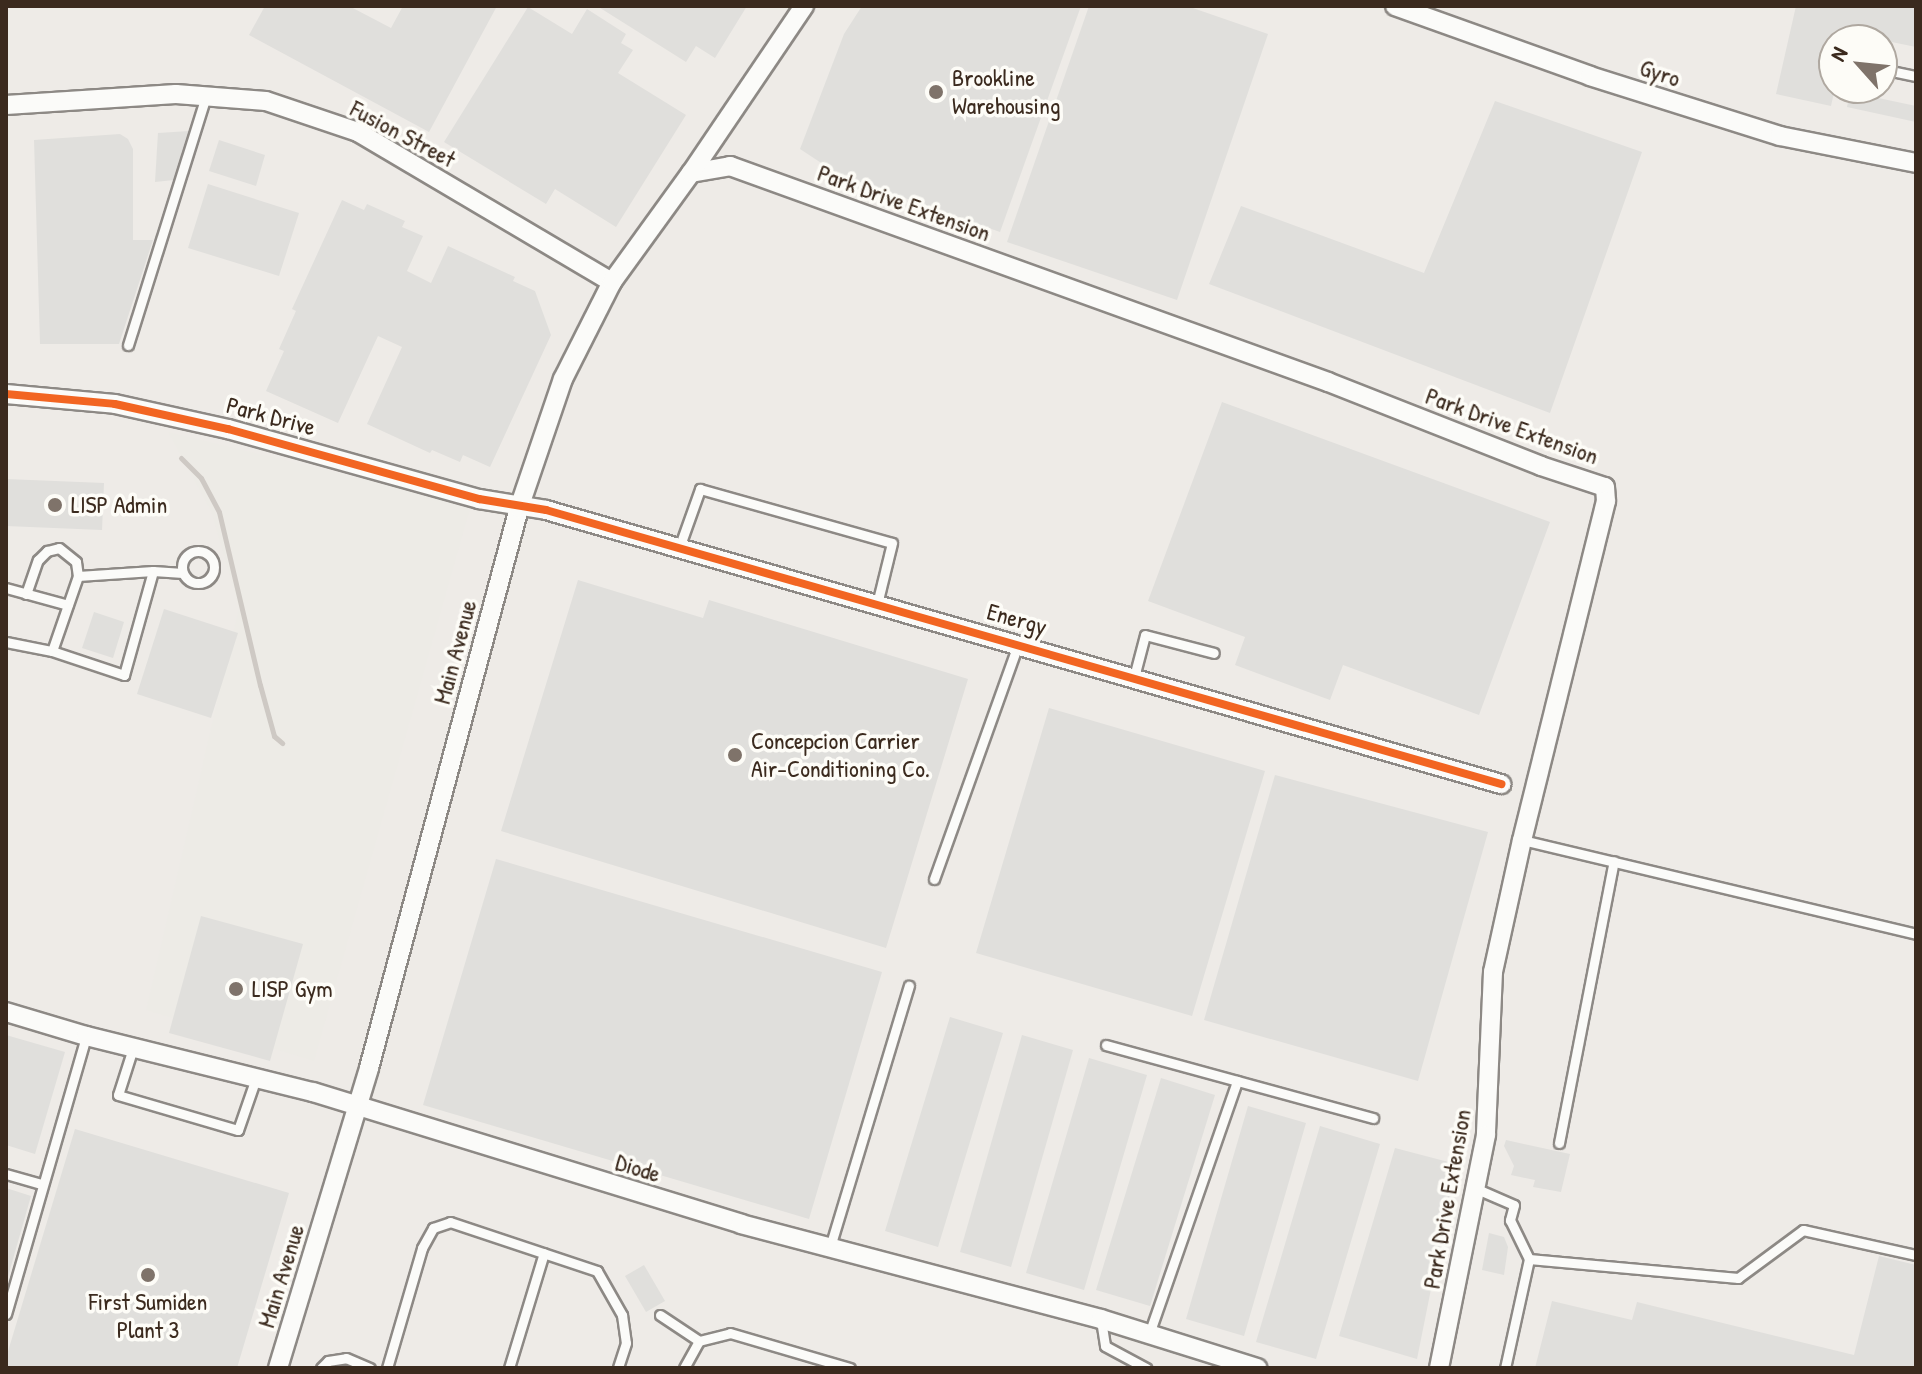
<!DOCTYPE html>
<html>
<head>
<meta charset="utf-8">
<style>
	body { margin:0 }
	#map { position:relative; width:1922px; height:1374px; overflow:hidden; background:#fcfbf8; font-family:"Patrick Hand",sans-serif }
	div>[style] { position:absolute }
	.built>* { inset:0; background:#eeebe7 }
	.green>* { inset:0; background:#edebe6 }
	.stream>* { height:5px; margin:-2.5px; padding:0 2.5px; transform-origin:2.5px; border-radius:2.5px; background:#cec9c4 }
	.building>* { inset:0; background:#e0dfdc }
	.roads { filter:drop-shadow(2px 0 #8d8985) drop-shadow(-2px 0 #8d8985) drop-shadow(0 2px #8d8985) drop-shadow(0 -2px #8d8985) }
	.lane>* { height:9px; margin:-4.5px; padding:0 4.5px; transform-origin:4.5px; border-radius:4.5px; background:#fbfbf9 }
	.lane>.ring { margin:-4.5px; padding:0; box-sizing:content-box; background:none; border:9px solid #fbfbf9; border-radius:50% }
	.street>* { height:18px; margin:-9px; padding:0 9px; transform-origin:9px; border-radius:9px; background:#fbfbf9 }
	.bus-1>* { height:8px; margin:-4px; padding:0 4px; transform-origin:4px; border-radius:4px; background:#f26522 }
	.dots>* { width:22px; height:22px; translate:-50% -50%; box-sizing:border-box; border:4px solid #fdfcf7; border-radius:50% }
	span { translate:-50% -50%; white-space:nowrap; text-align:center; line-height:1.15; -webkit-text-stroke:7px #fdfcf7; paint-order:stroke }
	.street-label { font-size:24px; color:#3b2a1e }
	.poi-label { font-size:24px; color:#3b2a1e }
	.left { translate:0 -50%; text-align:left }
	.frame { position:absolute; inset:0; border:8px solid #3b2a1e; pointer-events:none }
	.north { position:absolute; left:1818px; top:24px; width:80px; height:80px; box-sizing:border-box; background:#fdfcf7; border:2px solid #afa8a0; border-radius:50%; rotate:297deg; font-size:22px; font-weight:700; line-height:32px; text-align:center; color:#3b2a1e }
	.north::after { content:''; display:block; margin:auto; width:28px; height:36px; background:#7f736a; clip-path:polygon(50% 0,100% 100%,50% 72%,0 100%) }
</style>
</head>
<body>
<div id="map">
	<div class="built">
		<div style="clip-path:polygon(evenodd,6px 6px,1916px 6px,1916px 1368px,6px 1368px,6px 6px,1834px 40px,1882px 40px,1882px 88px,1834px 88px,1834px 40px)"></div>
	</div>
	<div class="green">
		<div style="clip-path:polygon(168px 432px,471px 505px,314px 1061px,146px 1010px,239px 607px,211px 511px)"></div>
	</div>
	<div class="stream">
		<div style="left:181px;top:458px;width:28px;rotate:45deg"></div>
		<div style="left:201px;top:478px;width:38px;rotate:62deg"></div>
		<div style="left:219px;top:512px;width:178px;rotate:76.7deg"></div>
		<div style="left:260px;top:685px;width:53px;rotate:74.6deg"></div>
		<div style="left:274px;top:736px;width:11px;rotate:41deg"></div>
	</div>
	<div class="building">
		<div style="clip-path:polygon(265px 6px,349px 6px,391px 28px,403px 6px,497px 6px,429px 132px,249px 35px)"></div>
		<div style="clip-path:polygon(597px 6px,747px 6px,715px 58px,696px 46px,686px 62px)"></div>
		<div style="clip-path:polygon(862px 6px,1081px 6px,1000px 232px,838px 174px,800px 149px,844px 34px)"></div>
		<div style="clip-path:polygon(1089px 6px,1187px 6px,1268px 34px,1177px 300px,1007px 242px)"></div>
		<div style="clip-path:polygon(1796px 6px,1916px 6px,1916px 47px,1877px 39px,1834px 40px,1835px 88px,1831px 106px,1776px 94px)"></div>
		<div style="clip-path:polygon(528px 7px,572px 34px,587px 9px,626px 34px,621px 43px,633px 50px,618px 73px,686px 115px,616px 227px,555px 189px,546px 204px,444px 142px)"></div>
		<div style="clip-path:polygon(1850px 92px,1916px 106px,1916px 122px,1847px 107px)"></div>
		<div style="clip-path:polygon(1495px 101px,1642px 152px,1550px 413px,1209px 284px,1241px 206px,1424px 273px)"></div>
		<div style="clip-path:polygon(189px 131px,174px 180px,155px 182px,158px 133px)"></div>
		<div style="clip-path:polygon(120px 134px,128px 139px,133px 149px,133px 240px,153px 240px,119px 344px,40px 344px,34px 140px)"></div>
		<div style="clip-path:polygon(219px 140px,265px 155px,256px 186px,209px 171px)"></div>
		<div style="clip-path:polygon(208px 184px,299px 213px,279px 276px,188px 248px)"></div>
		<div style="clip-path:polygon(342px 200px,364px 210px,367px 204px,405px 221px,402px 227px,423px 236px,407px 271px,431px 283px,448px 246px,515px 277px,513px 281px,535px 291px,551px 335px,490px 467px,463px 455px,460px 462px,432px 450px,430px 453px,367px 424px,402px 347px,378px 336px,338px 423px,266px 391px,284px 351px,279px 349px,296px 311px,292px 309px)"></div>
		<div style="clip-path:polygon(1222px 402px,1550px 522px,1479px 715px,1343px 665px,1330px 700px,1235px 665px,1245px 637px,1148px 601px)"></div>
		<div style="clip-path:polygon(6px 479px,104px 483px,102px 530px,6px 526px)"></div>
		<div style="clip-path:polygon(578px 580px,703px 618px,709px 600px,968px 679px,886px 948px,501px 831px)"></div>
		<div style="clip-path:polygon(164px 609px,238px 633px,211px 718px,137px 694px)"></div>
		<div style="clip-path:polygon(94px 612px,124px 622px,113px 658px,82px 648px)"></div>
		<div style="clip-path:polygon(1049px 708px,1265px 771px,1192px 1016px,976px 953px)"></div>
		<div style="clip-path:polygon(1275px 775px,1488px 832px,1418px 1081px,1204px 1020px)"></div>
		<div style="clip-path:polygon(496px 859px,882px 972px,809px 1219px,423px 1105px)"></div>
		<div style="clip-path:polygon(201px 916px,303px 944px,270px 1061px,169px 1033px)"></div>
		<div style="clip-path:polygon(950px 1017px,1003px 1033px,938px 1247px,885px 1231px)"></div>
		<div style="clip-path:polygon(6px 1035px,65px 1052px,35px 1154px,6px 1145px)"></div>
		<div style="clip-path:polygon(1022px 1035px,1073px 1050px,1011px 1267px,960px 1252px)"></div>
		<div style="clip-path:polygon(1089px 1058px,1147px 1075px,1084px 1290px,1026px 1273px)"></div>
		<div style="clip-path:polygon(1161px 1078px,1215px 1095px,1150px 1306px,1096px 1290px)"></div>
		<div style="clip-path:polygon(1248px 1106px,1306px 1123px,1244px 1336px,1186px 1319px)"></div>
		<div style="clip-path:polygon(1320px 1126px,1380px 1144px,1316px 1359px,1256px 1342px)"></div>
		<div style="clip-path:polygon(75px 1129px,289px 1193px,237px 1368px,6px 1368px,6px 1358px)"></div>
		<div style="clip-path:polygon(1506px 1140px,1570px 1154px,1561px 1192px,1533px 1187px,1535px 1180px,1511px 1175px,1514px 1166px,1504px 1146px)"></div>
		<div style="clip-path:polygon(1395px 1148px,1456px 1164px,1417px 1359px,1339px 1336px)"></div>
		<div style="clip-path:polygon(6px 1188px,31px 1196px,7px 1280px,6px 1280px)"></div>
		<div style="clip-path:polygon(1489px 1233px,1504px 1237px,1508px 1247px,1504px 1275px,1482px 1270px)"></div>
		<div style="clip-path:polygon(1879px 1256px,1916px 1265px,1916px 1368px,1535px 1368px,1552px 1301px,1632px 1320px,1637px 1302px,1854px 1355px)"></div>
		<div style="clip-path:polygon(644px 1265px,665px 1301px,646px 1312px,625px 1276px)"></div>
	</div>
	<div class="roads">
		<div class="lane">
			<div style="left:1882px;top:69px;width:35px;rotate:12deg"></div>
			<div style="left:128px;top:345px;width:261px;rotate:-72.6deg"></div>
			<div style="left:679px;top:548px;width:63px;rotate:-70.4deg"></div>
			<div style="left:700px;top:489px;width:199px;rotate:15.7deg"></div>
			<div style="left:892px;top:543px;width:63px;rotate:103.8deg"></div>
			<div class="ring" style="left:182px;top:551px;width:23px;height:23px"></div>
			<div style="left:78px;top:576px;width:75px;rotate:-3.8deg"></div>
			<div style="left:153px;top:571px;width:30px;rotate:4deg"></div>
			<div style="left:6px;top:588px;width:64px;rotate:15.3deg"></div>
			<div style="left:26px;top:594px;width:36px;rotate:-71deg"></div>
			<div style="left:38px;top:560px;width:13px;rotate:-45deg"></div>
			<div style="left:47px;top:551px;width:12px;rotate:-14deg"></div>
			<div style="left:59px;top:548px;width:22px;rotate:39deg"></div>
			<div style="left:76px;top:562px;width:14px;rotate:82deg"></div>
			<div style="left:78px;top:576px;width:79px;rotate:109.1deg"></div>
			<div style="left:6px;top:642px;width:47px;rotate:11.1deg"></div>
			<div style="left:52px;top:651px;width:76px;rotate:18.4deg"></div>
			<div style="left:124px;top:675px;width:108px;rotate:-74.4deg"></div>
			<div style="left:1134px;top:677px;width:43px;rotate:-75.3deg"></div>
			<div style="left:1145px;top:635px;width:71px;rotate:14.6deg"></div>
			<div style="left:1522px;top:840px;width:405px;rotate:13.4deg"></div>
			<div style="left:934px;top:879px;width:250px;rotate:-70.3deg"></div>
			<div style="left:1106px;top:1045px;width:277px;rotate:15.3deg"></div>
			<div style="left:133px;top:1048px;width:49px;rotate:107.7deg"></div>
			<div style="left:118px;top:1095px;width:125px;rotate:16.3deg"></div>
			<div style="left:238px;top:1130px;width:55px;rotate:-70.9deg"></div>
			<div style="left:1559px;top:1143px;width:287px;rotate:-79deg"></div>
			<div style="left:6px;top:1174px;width:37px;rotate:16deg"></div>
			<div style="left:1477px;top:1189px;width:40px;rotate:23.4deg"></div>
			<div style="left:1514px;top:1205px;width:16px;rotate:105deg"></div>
			<div style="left:1510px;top:1220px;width:43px;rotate:64deg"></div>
			<div style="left:1529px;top:1259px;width:112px;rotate:102.4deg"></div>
			<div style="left:830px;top:1247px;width:273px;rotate:-73.2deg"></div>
			<div style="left:1529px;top:1259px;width:210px;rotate:5.2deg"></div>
			<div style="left:1738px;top:1278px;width:81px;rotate:-36.4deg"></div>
			<div style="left:1803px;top:1230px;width:116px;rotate:12.5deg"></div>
			<div style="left:6px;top:1314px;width:289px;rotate:-73.9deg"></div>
			<div style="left:660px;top:1315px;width:47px;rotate:33.7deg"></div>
			<div style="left:1101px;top:1320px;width:26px;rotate:81deg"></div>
			<div style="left:1105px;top:1346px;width:47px;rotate:28.2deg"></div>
			<div style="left:1149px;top:1334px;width:268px;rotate:-70.8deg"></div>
			<div style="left:321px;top:1368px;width:10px;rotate:-45deg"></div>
			<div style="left:328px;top:1361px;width:18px;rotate:-9deg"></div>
			<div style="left:346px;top:1358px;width:26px;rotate:23deg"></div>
			<div style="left:387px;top:1368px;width:125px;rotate:-73.7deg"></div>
			<div style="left:422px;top:1248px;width:23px;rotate:-61deg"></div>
			<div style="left:433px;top:1228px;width:18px;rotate:-19deg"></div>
			<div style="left:450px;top:1222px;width:155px;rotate:18.4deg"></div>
			<div style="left:597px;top:1271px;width:51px;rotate:60.4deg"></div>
			<div style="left:622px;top:1315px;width:28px;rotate:82deg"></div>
			<div style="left:626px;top:1343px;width:26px;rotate:108deg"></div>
			<div style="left:509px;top:1368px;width:120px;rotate:-73.1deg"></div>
			<div style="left:684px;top:1368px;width:31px;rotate:-61deg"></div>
			<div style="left:699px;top:1341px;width:32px;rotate:-14deg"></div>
			<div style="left:730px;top:1333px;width:125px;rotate:16.3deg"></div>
		</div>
		<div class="street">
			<div style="left:1395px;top:6px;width:207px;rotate:19.7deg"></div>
			<div style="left:1590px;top:76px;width:199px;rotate:17.5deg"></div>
			<div style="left:1780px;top:136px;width:139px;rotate:11.2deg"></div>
			<div style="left:6px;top:105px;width:170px;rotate:-3.7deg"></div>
			<div style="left:176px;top:94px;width:90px;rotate:4.4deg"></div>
			<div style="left:266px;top:101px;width:97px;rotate:18.6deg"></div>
			<div style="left:358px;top:132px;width:295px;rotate:30.6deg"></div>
			<div style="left:691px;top:173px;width:40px;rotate:-10deg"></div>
			<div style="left:730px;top:166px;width:636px;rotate:19.86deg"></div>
			<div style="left:1328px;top:382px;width:229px;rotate:21.5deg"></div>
			<div style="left:1541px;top:466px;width:67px;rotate:18.2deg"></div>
			<div style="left:1605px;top:487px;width:14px;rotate:86deg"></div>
			<div style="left:1606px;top:501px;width:349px;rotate:103.9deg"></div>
			<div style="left:1522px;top:840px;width:135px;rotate:102.4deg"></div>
			<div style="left:1493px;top:972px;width:163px;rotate:92.5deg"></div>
			<div style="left:1486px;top:1135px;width:238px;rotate:101.4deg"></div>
			<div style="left:6px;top:394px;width:109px;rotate:5.2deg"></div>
			<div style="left:115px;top:404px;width:116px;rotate:12.5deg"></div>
			<div style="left:228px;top:429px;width:261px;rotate:15.6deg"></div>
			<div style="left:479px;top:499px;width:68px;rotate:9.3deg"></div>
			<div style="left:546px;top:510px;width:994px;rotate:16.01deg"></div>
			<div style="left:6px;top:1012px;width:84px;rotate:16.7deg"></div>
			<div style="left:86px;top:1036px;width:234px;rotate:13.9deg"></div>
			<div style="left:313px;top:1092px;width:448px;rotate:17.1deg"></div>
			<div style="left:741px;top:1224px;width:372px;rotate:14.8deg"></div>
			<div style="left:1101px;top:1319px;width:164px;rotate:17.4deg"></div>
			<div style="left:278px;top:1368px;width:313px;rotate:-73.1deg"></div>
			<div style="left:369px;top:1068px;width:580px;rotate:-75deg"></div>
			<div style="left:519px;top:508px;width:136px;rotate:-71.2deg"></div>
			<div style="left:563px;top:379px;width:109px;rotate:-63.2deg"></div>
			<div style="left:612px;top:282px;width:135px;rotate:-54.1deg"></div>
			<div style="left:691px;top:173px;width:202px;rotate:-55.9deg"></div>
		</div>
	</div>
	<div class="bus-1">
		<div style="left:6px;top:394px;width:109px;rotate:5.2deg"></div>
		<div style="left:115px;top:404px;width:116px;rotate:12.5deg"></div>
		<div style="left:228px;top:429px;width:261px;rotate:15.6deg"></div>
		<div style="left:479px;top:499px;width:68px;rotate:9.3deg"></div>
		<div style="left:546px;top:510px;width:994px;rotate:16.01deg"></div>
	</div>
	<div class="dots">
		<div style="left:936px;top:92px;background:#7f736a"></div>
		<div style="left:55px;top:505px;background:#7f736a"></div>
		<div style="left:735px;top:755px;background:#7f736a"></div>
		<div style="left:236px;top:989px;background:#7f736a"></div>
		<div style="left:148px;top:1275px;background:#7f736a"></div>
	</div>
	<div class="street-label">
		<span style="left:1660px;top:73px;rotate:18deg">Gyro</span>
		<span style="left:403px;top:134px;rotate:28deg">Fusion Street</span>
		<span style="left:904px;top:203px;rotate:20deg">Park Drive Extension</span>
		<span style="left:271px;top:416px;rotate:15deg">Park Drive</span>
		<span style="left:1512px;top:426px;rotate:20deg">Park Drive Extension</span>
		<span style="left:1017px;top:619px;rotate:16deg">Energy</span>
		<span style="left:455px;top:652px;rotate:-75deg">Main Avenue</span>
		<span style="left:638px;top:1168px;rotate:17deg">Diode</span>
		<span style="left:1447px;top:1199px;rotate:-80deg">Park Drive Extension</span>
		<span style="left:281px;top:1276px;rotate:-73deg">Main Avenue</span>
	</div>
	<div class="poi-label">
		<span class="left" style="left:952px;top:92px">Brookline<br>Warehousing</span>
		<span class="left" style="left:71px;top:505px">LISP Admin</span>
		<span class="left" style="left:751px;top:755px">Concepcion Carrier<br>Air-Conditioning Co.</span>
		<span class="left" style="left:252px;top:989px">LISP Gym</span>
		<span style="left:148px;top:1316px">First Sumiden<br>Plant 3</span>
	</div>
	<div class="frame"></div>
	<div class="north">N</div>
</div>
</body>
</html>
